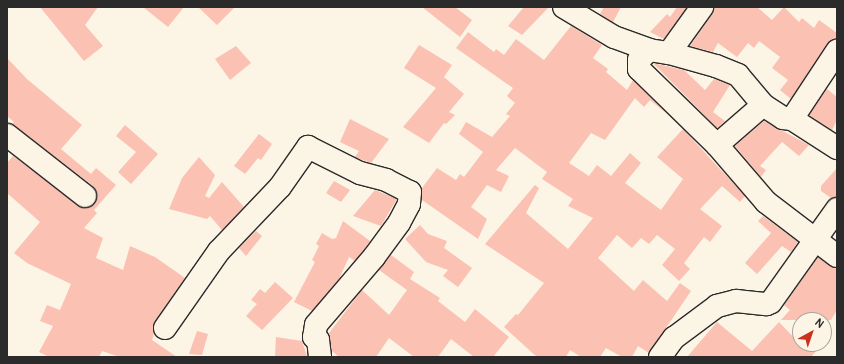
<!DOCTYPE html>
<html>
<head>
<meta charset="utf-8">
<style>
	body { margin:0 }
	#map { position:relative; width:844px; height:364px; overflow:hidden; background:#fcf5e5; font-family:Pangolin,sans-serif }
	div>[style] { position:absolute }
	.building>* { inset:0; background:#fbc1b3 }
	.roads { filter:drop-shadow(1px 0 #2b2b2b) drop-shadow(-1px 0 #2b2b2b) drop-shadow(0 1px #2b2b2b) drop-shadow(0 -1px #2b2b2b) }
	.minor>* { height:22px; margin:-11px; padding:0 11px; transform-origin:11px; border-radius:11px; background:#fcf5e5 }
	span { translate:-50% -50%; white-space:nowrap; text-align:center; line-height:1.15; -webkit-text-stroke:4px #fcf5e5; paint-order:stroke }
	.frame { position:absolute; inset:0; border:8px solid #2b2b2b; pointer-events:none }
	.north { position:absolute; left:792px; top:312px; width:40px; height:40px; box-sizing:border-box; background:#fcf5e5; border:1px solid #a8a49b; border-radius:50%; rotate:40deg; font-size:11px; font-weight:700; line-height:16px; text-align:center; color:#2b2b2b }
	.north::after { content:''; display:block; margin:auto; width:14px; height:18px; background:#c8321e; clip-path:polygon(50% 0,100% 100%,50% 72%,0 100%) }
</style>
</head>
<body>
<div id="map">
	<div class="building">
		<div style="clip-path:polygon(40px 7px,98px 7px,85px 25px,103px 46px,84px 61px)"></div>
		<div style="clip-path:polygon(143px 7px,184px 7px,168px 27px)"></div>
		<div style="clip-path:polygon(198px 7px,235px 7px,217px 25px)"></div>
		<div style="clip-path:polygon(422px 7px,455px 7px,472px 20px,460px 37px)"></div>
		<div style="clip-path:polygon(524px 7px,549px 7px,522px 35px,508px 26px)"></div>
		<div style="clip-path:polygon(604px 7px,621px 7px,613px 22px,600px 14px)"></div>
		<div style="clip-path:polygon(677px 7px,687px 7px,664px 39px,650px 32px,667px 14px,670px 17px)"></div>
		<div style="clip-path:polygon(714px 7px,757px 7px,772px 20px,784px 7px,799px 22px,802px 18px,814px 28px,819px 20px,837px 33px,837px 39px,827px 44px,791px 99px,780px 90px,788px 80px,772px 68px,780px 57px,759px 41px,754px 48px,748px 43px,737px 57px,718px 43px,713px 52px,690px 46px,712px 14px)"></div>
		<div style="clip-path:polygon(571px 26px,602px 45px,593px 58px,608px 69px,606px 72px,627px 90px,633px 80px,667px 114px,650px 100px,644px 107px,635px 98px,605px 140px,591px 133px,569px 163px,589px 176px,597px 165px,611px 176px,630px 153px,641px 163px,625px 183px,661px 210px,683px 179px,657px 157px,683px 129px,745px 196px,740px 202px,722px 186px,700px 209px,722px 226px,710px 242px,704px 237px,684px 263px,690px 269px,679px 281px,662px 265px,675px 249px,657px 235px,649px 244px,641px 238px,632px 248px,617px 235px,598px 258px,634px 291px,643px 280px,667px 301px,680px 283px,691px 291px,649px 353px,638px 346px,632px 357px,622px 357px,606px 348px,600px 357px,581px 357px,570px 350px,566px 357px,537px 357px,504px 327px,516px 314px,518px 315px,544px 283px,485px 244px,535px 185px,539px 188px,526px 213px,568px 249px,593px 218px,568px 206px,573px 199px,542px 179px,547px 172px,515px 148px,496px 170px,509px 176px,501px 192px,487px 185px,471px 207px,487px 219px,478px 239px,422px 200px,422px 188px,437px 168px,456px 180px,460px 174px,464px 177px,483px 152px,459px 134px,466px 122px,492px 137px,510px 116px,506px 114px,515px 103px,507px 96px,513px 88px,456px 48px,468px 32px,494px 52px,496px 49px,504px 55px,516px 39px,544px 60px)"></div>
		<div style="clip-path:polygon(419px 45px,452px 65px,444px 77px,464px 94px,449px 112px,455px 115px,446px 124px,444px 123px,429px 143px,403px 127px,436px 88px,404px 68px)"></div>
		<div style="clip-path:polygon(236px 46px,251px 63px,230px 80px,215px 59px)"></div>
		<div style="clip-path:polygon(7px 58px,27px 79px,82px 125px,61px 149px,91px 174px,96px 168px,116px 185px,94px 210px,97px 213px,84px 228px,103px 238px,96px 258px,123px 270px,130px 246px,155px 257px,185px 278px,153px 327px,154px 334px,152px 340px,177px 357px,120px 357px,102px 351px,99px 357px,49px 357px,39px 352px,53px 326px,40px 321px,47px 305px,60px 310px,71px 284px,27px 263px,14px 253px,40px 222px,7px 193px,7px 163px,13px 156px,83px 208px,90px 207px,97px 197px,93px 186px,12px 124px,14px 122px,7px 116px)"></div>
		<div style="clip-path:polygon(653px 63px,684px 70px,705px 90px,714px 79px,730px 85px,713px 112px,725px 121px,717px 128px)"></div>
		<div style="clip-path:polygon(827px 89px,837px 97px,837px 120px,832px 130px,809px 115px)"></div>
		<div style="clip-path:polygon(350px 119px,389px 139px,371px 163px,355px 157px,359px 151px,340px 142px)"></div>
		<div style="clip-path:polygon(764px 121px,809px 145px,799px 156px,782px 142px,760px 166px,766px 170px,761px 177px,735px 146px)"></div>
		<div style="clip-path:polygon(125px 125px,158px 154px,131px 184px,118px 172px,136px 152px,116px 136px)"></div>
		<div style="clip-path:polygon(259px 134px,272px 144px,261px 160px,258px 158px,245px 174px,234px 166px)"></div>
		<div style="clip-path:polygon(199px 157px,215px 175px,205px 196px,209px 198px,222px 182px,244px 207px,222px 230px,210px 216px,207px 219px,169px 209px,182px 178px)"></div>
		<div style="clip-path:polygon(837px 168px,837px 197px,831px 198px,821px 191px,821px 186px)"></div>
		<div style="clip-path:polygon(334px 181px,350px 190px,341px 202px,326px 193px)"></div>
		<div style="clip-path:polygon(375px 190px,397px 199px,381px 226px,353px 216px)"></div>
		<div style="clip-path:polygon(763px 216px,798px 242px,791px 252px,782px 246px,757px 274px,745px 263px,771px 233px,758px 221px)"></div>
		<div style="clip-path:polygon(343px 221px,370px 241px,355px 261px,349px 257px,339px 279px,312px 311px,294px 302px,315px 262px,312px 260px,319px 246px,316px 244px,322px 233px,332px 239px,336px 238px)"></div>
		<div style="clip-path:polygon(420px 225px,428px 234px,447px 241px,444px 248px,472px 268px,458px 287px,443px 276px,448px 270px,426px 262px,405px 239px)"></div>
		<div style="clip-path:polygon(256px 231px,262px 236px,246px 256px,239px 248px)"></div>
		<div style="clip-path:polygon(391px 255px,414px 272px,410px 279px,440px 298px,438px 301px,465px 322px,475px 309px,509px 337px,493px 357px,474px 357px,451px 339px,438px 357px,414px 357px,389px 338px,376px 357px,339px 357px,332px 351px,329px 333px,362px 290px,389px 315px,407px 290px,379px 270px)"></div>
		<div style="clip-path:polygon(818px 257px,837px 268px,837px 310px,831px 320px,781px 320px,790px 310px,784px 305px)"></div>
		<div style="clip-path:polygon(275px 282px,293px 298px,262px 330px,246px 316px,257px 304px,251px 300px,260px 289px,265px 293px)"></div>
		<div style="clip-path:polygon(717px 322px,752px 351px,779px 322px,800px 344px,822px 344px,811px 357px,687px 357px)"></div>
		<div style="clip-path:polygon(197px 331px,208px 334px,202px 355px,189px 354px)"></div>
		<div style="clip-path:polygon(276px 337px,302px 341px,307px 356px,275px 356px)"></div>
	</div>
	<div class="roads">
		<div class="minor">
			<div style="left:564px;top:7px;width:58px;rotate:31deg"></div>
			<div style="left:614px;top:37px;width:37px;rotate:20deg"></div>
			<div style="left:649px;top:50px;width:20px;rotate:9deg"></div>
			<div style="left:669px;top:53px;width:57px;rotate:-54.3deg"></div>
			<div style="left:649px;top:50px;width:14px;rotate:135deg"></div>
			<div style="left:639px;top:60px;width:9px;rotate:90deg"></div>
			<div style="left:639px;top:69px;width:109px;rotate:44.3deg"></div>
			<div style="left:717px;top:145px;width:61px;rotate:-41deg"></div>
			<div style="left:763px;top:105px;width:24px;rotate:33deg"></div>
			<div style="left:783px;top:118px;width:9px;rotate:6deg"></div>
			<div style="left:792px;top:119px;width:54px;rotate:32.8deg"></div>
			<div style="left:669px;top:53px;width:49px;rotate:15.5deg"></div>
			<div style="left:716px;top:66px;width:24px;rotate:22deg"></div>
			<div style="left:738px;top:75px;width:39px;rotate:50deg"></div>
			<div style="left:792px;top:119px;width:82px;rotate:-56.5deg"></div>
			<div style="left:7px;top:135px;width:99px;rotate:38deg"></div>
			<div style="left:717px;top:145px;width:75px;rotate:49.3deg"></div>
			<div style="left:766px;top:202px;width:89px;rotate:37.3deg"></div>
			<div style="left:165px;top:328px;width:94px;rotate:-55deg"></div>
			<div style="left:219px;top:251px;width:88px;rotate:-46.4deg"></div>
			<div style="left:280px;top:187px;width:49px;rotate:-55deg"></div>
			<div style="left:308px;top:147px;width:58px;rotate:26.6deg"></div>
			<div style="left:360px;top:173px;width:27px;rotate:15deg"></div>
			<div style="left:386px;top:180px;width:27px;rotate:27deg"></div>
			<div style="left:410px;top:192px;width:12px;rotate:95deg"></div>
			<div style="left:409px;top:204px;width:21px;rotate:118deg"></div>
			<div style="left:399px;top:223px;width:42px;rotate:126.3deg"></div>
			<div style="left:374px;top:257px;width:89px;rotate:130.5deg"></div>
			<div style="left:316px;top:325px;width:12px;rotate:99deg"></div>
			<div style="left:314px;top:337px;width:5px;rotate:37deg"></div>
			<div style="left:318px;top:340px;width:17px;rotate:83deg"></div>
			<div style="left:660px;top:357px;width:24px;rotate:-54deg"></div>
			<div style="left:674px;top:338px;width:54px;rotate:-36.7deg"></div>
			<div style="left:717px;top:306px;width:20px;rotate:-15deg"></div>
			<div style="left:736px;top:301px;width:31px;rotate:6deg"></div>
			<div style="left:767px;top:304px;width:4px;rotate:-27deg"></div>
			<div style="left:771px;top:302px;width:114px;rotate:-54.6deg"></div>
		</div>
	</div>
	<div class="frame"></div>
	<div class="north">N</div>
</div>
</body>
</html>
